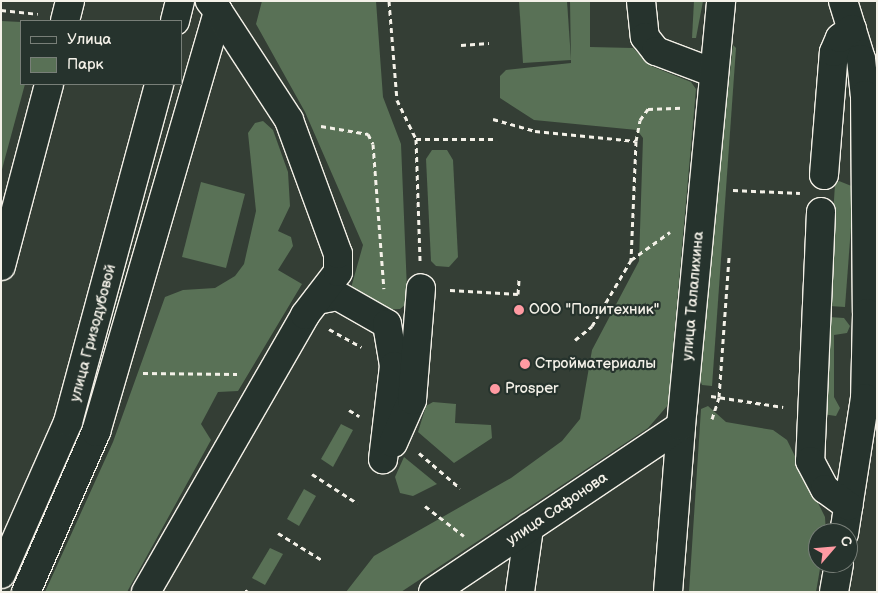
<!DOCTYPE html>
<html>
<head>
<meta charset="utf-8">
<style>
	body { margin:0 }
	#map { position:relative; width:878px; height:593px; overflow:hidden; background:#343e35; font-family:"Balsamiq Sans",sans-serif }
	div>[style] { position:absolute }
	.green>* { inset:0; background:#597156 }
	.path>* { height:3px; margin-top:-1.5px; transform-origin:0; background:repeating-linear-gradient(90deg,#f4f1e8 0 5px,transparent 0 9px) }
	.roads { filter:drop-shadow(1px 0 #f4f1e8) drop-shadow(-1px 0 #f4f1e8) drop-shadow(0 1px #f4f1e8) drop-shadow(0 -1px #f4f1e8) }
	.minor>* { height:28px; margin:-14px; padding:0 14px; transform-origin:14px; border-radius:14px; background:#26332d }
	.major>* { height:28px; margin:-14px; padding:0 14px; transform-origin:14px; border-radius:14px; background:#26332d }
	.dots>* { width:14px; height:14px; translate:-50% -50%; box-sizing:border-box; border:2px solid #26332d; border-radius:50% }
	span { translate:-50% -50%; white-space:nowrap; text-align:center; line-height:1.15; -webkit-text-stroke:4.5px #26332d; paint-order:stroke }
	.street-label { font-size:15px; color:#f4f1e8 }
	.poi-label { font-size:15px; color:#f4f1e8 }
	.left { translate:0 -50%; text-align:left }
	.frame { position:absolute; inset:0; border:2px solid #f4f1e8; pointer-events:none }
	.legend { position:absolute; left:20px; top:20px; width:162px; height:65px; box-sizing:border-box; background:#26332d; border:1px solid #787f78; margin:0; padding:6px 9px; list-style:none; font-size:15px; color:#f4f1e8 }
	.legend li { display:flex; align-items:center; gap:10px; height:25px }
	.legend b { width:25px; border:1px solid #787f78 }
	.north { position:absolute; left:808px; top:523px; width:50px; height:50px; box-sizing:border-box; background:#26332d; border:1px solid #787f78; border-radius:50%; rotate:63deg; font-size:14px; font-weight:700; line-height:20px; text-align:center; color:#f4f1e8 }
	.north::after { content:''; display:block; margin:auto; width:18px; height:22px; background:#ff9aa2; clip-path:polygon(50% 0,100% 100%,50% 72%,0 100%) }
</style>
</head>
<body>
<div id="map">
	<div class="green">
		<div style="clip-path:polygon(262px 1px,376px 1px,383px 97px,401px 144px,407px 290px,406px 304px,400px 309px,378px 310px,351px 288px,363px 245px,305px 112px,256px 24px)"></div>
		<div style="clip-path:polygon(519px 1px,567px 1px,571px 60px,523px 63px)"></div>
		<div style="clip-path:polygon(570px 1px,590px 1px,590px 47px,633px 48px,651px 66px,691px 82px,696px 89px,668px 405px,648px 428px,401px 592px,346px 592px,374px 556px,511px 478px,562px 441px,580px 419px,592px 350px,639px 261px,643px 138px,637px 130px,534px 120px,500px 98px,500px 76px,506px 70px,571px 63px)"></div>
		<div style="clip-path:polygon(694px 1px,703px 1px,696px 38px,692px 38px)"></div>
		<div style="clip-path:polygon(1px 21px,21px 22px,25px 84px,1px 173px)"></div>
		<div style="clip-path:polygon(733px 45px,736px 48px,712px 386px,702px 385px,697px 372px)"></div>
		<div style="clip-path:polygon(263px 121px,273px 130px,288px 172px,290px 206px,278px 231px,291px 237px,293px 246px,278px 270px,302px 284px,238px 391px,218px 392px,201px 424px,211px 440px,127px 592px,45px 592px,113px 442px,165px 297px,183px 290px,215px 288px,235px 276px,244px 264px,256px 211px,248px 133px,255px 123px)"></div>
		<div style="clip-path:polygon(432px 150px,447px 150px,453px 160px,458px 257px,449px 267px,436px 266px,431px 261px,426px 159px)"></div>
		<div style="clip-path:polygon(839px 181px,854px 187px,845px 307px,829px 306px,827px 301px,835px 185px)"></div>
		<div style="clip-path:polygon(201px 182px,245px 194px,226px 268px,182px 257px)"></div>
		<div style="clip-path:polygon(829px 317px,844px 318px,850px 326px,847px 333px,834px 335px,834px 397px,840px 408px,836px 416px,822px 414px)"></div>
		<div style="clip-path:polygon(433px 402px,456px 404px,455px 423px,491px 425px,492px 438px,454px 463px,418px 432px,426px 406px)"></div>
		<div style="clip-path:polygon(708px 406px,726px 422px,773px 430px,787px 440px,825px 517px,826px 533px,818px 533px,821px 563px,816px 592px,689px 592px,701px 409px)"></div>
		<div style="clip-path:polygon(341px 424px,353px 430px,333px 467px,321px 459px)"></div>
		<div style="clip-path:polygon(404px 457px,437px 484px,413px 496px,400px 493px,395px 477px)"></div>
		<div style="clip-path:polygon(304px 489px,316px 496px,299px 526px,287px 519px)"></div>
		<div style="clip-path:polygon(270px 548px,283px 554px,265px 585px,252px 578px)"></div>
	</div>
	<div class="path">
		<div style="left:389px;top:1px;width:99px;rotate:85.4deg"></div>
		<div style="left:397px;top:100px;width:43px;rotate:64deg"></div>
		<div style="left:416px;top:139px;width:122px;rotate:88.1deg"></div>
		<div style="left:1px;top:10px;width:37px;rotate:6deg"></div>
		<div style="left:461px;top:45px;width:28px;rotate:-4deg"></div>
		<div style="left:493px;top:119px;width:44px;rotate:15.9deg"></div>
		<div style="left:535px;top:131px;width:101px;rotate:5.7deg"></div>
		<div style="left:636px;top:141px;width:119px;rotate:92.4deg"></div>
		<div style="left:321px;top:126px;width:48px;rotate:9.7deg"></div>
		<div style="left:368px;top:134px;width:11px;rotate:63deg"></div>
		<div style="left:373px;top:144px;width:145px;rotate:85.7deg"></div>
		<div style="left:416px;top:139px;width:79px"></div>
		<div style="left:636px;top:141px;width:21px;rotate:-79deg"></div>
		<div style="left:640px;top:120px;width:14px;rotate:-54deg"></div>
		<div style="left:648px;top:109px;width:34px;rotate:-2deg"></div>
		<div style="left:733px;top:190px;width:67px;rotate:2.6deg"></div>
		<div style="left:450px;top:290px;width:68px;rotate:3.4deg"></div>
		<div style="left:518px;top:294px;width:15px;rotate:-86deg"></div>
		<div style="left:329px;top:329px;width:37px;rotate:29deg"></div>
		<div style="left:575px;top:340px;width:22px;rotate:-39deg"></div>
		<div style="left:592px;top:326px;width:77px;rotate:-59.4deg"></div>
		<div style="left:631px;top:260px;width:48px;rotate:-35.7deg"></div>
		<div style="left:143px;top:373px;width:94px;rotate:0.6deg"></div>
		<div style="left:711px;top:396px;width:73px;rotate:8.7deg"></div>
		<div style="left:349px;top:410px;width:12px;rotate:31deg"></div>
		<div style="left:712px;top:419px;width:23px;rotate:-72deg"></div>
		<div style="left:719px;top:397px;width:140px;rotate:-85.9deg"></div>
		<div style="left:419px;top:453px;width:54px;rotate:40.5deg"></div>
		<div style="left:312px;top:474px;width:54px;rotate:32.8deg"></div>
		<div style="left:425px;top:506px;width:49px;rotate:37.6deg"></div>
		<div style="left:278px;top:533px;width:52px;rotate:31.5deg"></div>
		<div style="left:245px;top:590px;width:4px;rotate:34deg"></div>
	</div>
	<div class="roads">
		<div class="minor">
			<div style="left:641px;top:1px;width:36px;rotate:84deg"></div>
			<div style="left:645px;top:37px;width:18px;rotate:52deg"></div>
			<div style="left:656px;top:51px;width:62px;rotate:20.8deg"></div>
			<div style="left:843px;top:1px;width:61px;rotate:72.8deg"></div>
			<div style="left:861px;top:59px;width:36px;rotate:84deg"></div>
			<div style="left:865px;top:95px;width:218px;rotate:89.5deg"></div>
			<div style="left:867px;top:313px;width:85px;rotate:91.3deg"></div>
			<div style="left:865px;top:398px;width:137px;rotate:98.8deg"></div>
			<div style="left:65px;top:21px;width:21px;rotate:-76deg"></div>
			<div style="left:175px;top:21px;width:21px;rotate:-76deg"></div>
			<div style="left:824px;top:175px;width:123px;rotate:-85.4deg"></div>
			<div style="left:834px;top:52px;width:15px;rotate:-67deg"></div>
			<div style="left:840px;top:38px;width:15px;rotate:-37deg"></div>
			<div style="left:821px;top:212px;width:249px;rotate:92.5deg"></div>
			<div style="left:810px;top:461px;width:32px;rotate:62deg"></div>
			<div style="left:825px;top:489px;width:29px;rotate:36deg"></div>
			<div style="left:1px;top:266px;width:188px;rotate:-75.2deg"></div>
			<div style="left:317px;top:300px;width:21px;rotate:-11deg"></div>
			<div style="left:338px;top:296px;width:56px;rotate:29.7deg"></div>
			<div style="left:387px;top:324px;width:43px;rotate:80.5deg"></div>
			<div style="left:394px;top:366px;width:94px;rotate:96.7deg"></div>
			<div style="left:393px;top:443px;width:47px;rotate:-66.2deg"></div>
			<div style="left:412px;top:400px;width:112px;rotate:-85.4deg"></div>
			<div style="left:1px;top:574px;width:166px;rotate:-66.2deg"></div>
			<div style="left:68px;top:422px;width:350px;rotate:-74.9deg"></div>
			<div style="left:26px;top:592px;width:175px;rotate:-66.4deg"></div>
			<div style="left:96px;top:432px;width:438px;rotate:-73.8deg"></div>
			<div style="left:218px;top:11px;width:13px;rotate:-129deg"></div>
			<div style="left:146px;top:592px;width:319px;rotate:-60.1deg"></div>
			<div style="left:305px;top:315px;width:54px;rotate:-52.5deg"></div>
			<div style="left:338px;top:272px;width:18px;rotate:-90deg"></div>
			<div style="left:338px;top:254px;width:143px;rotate:-110.1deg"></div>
			<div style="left:289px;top:120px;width:130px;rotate:-123.1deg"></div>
			<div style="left:520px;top:592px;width:65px;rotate:-82deg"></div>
			<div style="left:668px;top:592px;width:167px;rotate:-85.5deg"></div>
			<div style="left:834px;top:592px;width:29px;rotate:-80deg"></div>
		</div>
		<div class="major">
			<div style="left:433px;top:592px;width:298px;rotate:-33.8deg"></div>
			<div style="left:681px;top:426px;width:427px;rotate:-84.6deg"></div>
		</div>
	</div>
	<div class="dots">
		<div style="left:519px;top:310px;background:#ff9aa2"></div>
		<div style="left:525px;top:364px;background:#ff9aa2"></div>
		<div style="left:495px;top:389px;background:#ff9aa2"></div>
	</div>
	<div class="street-label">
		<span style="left:693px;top:296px;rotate:-85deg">улица Талалихина</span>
		<span style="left:93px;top:333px;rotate:-75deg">улица Гризодубовой</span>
		<span style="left:557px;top:509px;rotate:-34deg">улица Сафонова</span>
	</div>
	<div class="poi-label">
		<span class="left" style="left:529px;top:310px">ООО "Политехник"</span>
		<span class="left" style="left:535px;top:364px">Стройматериалы</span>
		<span class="left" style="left:505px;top:389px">Prosper</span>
	</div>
	<div class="frame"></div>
	<ul class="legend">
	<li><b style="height:6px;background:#26332d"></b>Улица</li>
	<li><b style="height:14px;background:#597156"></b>Парк</li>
	</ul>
	<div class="north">С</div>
</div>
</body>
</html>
